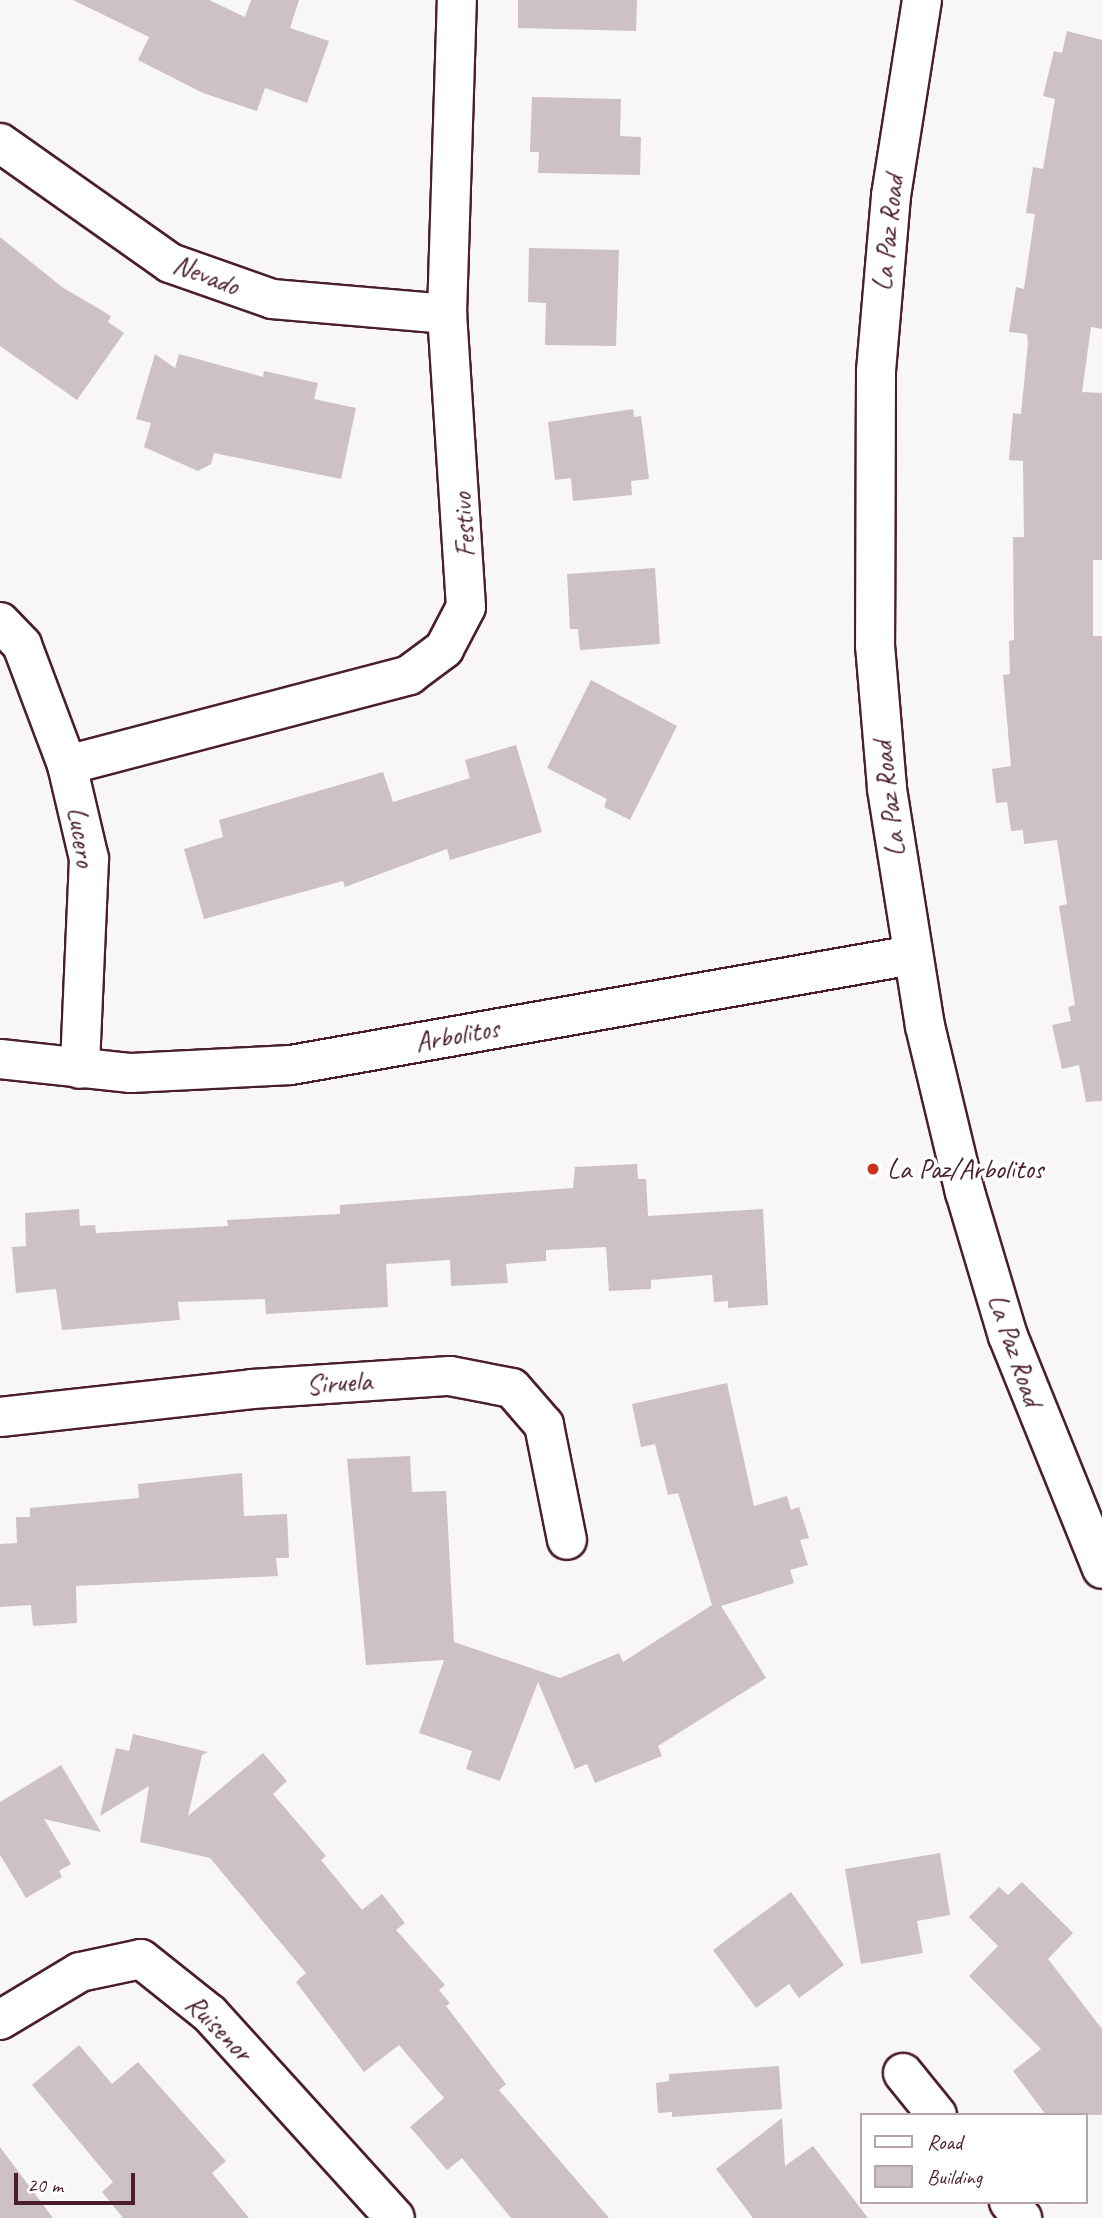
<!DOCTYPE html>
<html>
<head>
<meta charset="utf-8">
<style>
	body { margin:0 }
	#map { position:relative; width:1102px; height:2218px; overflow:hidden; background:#f8f6f7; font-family:Caveat,sans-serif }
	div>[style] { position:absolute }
	.building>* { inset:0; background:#cdc1c4 }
	.roads { filter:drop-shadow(2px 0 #4a1f2b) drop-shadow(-2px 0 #4a1f2b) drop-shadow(0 2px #4a1f2b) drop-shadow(0 -2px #4a1f2b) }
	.minor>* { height:38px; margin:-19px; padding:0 19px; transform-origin:19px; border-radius:19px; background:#fff }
	.tertiary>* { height:38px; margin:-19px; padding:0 19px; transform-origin:19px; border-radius:19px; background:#fff }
	.secondary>* { height:38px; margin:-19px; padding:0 19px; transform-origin:19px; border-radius:19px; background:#fff }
	.dots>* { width:19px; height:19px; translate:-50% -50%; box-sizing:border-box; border:4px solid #fff; border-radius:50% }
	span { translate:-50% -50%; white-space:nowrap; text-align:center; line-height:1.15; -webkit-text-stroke:7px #fff; paint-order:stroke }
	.street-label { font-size:28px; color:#4a1f2b }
	.poi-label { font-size:28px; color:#4a1f2b }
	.left { translate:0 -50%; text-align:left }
	.legend { position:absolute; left:860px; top:2113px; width:228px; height:91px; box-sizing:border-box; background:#fff; border:2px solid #b7a5aa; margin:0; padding:9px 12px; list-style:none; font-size:21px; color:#4a1f2b }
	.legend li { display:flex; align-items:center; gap:14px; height:35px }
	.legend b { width:35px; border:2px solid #b7a5aa }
	.scale { position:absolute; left:14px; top:2173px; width:121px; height:32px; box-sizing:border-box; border:4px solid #4a1f2b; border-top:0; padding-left:9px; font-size:21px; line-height:24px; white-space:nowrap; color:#4a1f2b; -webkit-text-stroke:5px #fff; paint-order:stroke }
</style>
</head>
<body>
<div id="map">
	<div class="building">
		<div style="clip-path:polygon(73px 0,209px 0,245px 17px,251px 0,299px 0,290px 28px,329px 41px,307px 103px,265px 88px,257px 111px,203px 93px,138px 60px,149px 37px)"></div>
		<div style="clip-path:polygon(518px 0,637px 0,636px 31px,518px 28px)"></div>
		<div style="clip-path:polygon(1067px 31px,1102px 40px,1102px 329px,1091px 327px,1082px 392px,1102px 393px,1102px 560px,1093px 560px,1093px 636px,1102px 636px,1102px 1101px,1086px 1102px,1079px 1065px,1062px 1069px,1052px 1025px,1071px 1021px,1068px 1007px,1075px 1005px,1059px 906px,1067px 904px,1057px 840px,1024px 844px,1023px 830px,1011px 831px,1007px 802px,996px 803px,992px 769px,1011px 766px,1003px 675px,1010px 674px,1009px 641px,1014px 640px,1013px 537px,1024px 537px,1023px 461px,1009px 460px,1013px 413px,1021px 414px,1028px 343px,1027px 334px,1009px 332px,1016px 287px,1024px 289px,1035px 214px,1026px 213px,1033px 167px,1043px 169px,1055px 99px,1043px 96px,1054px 51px,1062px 53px)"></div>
		<div style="clip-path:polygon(532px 97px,621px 99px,620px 136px,641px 137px,640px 175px,538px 173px,539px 152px,530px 152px)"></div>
		<div style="clip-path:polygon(0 237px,62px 287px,111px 316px,108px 322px,124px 333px,77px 400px,0 346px)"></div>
		<div style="clip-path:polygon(529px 248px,619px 250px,616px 346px,545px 345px,546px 303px,528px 302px)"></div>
		<div style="clip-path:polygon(155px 354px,175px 368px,179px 354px,263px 377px,264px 371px,318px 383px,314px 399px,356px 408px,341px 479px,214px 453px,211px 464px,198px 471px,144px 447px,151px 423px,136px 419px)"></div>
		<div style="clip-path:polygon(633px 409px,634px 417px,641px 416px,649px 479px,631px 481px,632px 495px,573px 501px,571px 478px,555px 480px,548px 422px)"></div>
		<div style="clip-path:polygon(655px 568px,660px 644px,580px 650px,578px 629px,570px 629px,567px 574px)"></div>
		<div style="clip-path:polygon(591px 680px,677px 726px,630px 820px,604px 807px,607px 799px,547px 768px)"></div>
		<div style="clip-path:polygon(516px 745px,542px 832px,450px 860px,447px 849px,345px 887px,343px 881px,204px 919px,184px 849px,223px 837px,219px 820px,383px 772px,393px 802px,470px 778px,465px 760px)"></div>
		<div style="clip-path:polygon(637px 1164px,638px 1179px,646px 1179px,648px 1216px,763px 1209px,768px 1305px,728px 1308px,728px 1301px,714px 1302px,712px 1275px,651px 1280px,651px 1289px,609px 1291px,606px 1247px,546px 1250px,546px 1261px,506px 1264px,508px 1283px,451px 1286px,450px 1260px,386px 1264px,388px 1307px,266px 1314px,265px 1299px,178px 1302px,180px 1320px,62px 1330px,56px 1289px,16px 1293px,12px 1247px,26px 1246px,25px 1213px,79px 1209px,80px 1226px,95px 1225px,96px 1233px,228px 1226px,227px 1220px,340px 1214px,340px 1205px,573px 1188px,575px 1167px)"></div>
		<div style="clip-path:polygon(727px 1383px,754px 1506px,787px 1496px,791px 1510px,799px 1507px,809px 1538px,800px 1540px,808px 1565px,790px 1570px,794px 1583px,721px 1606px,766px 1678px,658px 1746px,662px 1756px,595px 1783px,587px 1764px,575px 1769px,538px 1682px,500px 1781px,466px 1769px,472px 1751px,419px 1733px,444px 1660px,366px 1665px,347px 1459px,410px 1456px,412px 1492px,446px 1491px,454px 1642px,560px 1678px,619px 1653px,623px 1662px,712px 1605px,678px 1493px,668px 1495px,655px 1444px,641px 1447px,632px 1404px)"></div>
		<div style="clip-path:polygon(242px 1473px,244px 1516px,287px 1514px,289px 1558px,276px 1558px,278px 1576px,76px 1586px,77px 1623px,33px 1626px,31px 1605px,0 1607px,0 1544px,17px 1543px,16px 1517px,30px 1517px,30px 1508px,139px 1498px,138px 1484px)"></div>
		<div style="clip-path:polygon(133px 1734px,208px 1752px,202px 1755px,188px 1816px,263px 1753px,287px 1781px,273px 1794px,326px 1856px,321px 1860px,362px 1910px,382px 1894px,405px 1923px,396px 1930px,445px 1985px,439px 1990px,450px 2003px,446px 2006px,506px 2084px,499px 2090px,609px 2218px,511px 2218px,462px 2158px,447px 2170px,410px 2127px,444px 2098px,399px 2045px,364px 2072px,296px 1982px,306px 1973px,210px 1858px,140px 1842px,149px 1786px,100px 1816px,116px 1748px,129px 1751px)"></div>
		<div style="clip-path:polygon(61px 1765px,101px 1832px,44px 1819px,71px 1864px,59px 1871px,62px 1877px,26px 1898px,0 1855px,0 1802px)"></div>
		<div style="clip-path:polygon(940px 1853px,950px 1915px,917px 1921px,923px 1953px,861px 1964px,845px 1869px)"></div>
		<div style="clip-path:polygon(1022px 1882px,1073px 1933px,1048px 1959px,1102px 2029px,1102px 2115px,1046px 2115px,1013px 2071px,1041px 2049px,969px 1976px,998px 1946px,969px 1917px,999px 1887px,1008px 1895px)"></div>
		<div style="clip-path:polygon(791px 1892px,844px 1965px,799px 1998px,789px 1984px,756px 2008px,713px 1950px)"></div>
		<div style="clip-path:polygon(79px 2045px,112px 2084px,138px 2062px,226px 2161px,212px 2173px,249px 2218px,123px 2218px,102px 2192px,113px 2182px,32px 2085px)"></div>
		<div style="clip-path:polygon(779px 2066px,782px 2109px,672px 2117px,672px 2112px,658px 2113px,656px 2083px,669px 2081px,669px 2074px)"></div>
		<div style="clip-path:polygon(782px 2118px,785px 2166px,813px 2146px,868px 2218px,753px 2218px,716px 2169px)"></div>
		<div style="clip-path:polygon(0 2147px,53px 2218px,0 2218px)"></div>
	</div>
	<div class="roads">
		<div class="minor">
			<div style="left:0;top:143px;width:208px;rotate:35.2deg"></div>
			<div style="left:170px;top:263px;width:108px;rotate:19.4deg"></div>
			<div style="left:272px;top:299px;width:176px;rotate:4.9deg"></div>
			<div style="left:0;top:622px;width:32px;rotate:46deg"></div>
			<div style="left:22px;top:645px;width:128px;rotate:69.4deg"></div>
			<div style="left:67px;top:765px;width:97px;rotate:76.8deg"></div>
			<div style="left:89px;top:859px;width:210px;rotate:92.5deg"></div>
			<div style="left:67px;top:765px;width:354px;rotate:-14.7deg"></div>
			<div style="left:409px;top:675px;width:44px;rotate:-36.6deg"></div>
			<div style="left:444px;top:649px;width:47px;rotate:-62.4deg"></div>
			<div style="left:466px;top:607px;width:294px;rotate:-93.7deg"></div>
			<div style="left:447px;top:314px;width:314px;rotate:-88.2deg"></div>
			<div style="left:0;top:1417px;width:254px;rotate:-6.3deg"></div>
			<div style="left:252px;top:1389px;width:198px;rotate:-3.8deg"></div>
			<div style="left:450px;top:1376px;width:63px;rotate:11deg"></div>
			<div style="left:512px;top:1388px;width:49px;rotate:49.1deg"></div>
			<div style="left:544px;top:1425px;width:117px;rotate:78.7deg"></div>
			<div style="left:0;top:2020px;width:93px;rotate:-31deg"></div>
			<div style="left:80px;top:1972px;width:62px;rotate:-12deg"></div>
			<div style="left:141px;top:1959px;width:88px;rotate:38.6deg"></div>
			<div style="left:210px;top:2014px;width:275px;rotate:47.8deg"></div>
			<div style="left:903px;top:2073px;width:54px;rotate:51deg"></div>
			<div style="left:1009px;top:2202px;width:21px;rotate:51deg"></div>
		</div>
		<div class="tertiary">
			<div style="left:0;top:1059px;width:132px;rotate:6.1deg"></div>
			<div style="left:131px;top:1073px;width:160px;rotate:-2.9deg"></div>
			<div style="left:291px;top:1065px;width:631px;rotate:-10.04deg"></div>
		</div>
		<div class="secondary">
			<div style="left:922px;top:0;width:198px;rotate:99deg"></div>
			<div style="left:891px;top:196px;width:177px;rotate:94.9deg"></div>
			<div style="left:876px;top:372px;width:273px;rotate:90.2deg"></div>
			<div style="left:875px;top:645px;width:144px;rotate:85.2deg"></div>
			<div style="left:887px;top:789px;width:240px;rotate:80.9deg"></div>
			<div style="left:925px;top:1026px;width:171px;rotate:76.5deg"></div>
			<div style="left:965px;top:1192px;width:150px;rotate:73.4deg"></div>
			<div style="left:1008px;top:1336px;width:251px;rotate:68deg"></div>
		</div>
	</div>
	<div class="dots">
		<div style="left:873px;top:1169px;background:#c8321e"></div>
	</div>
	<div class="street-label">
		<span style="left:888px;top:233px;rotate:-84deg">La Paz Road</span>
		<span style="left:206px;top:275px;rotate:21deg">Nevado</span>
		<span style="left:464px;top:525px;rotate:-94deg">Festivo</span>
		<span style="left:889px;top:799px;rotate:-97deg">La Paz Road</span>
		<span style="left:81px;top:837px;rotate:81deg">Lucero</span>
		<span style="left:457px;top:1035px;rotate:-10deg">Arbolitos</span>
		<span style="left:1015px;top:1350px;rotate:71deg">La Paz Road</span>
		<span style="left:339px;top:1383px;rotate:-4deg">Siruela</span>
		<span style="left:219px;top:2028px;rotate:45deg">Ruisenor</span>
	</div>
	<div class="poi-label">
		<span class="left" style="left:887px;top:1169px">La Paz/Arbolitos</span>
	</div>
	<ul class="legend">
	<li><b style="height:9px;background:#fff"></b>Road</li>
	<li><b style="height:19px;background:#cdc1c4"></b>Building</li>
	</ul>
	<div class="scale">20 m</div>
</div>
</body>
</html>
